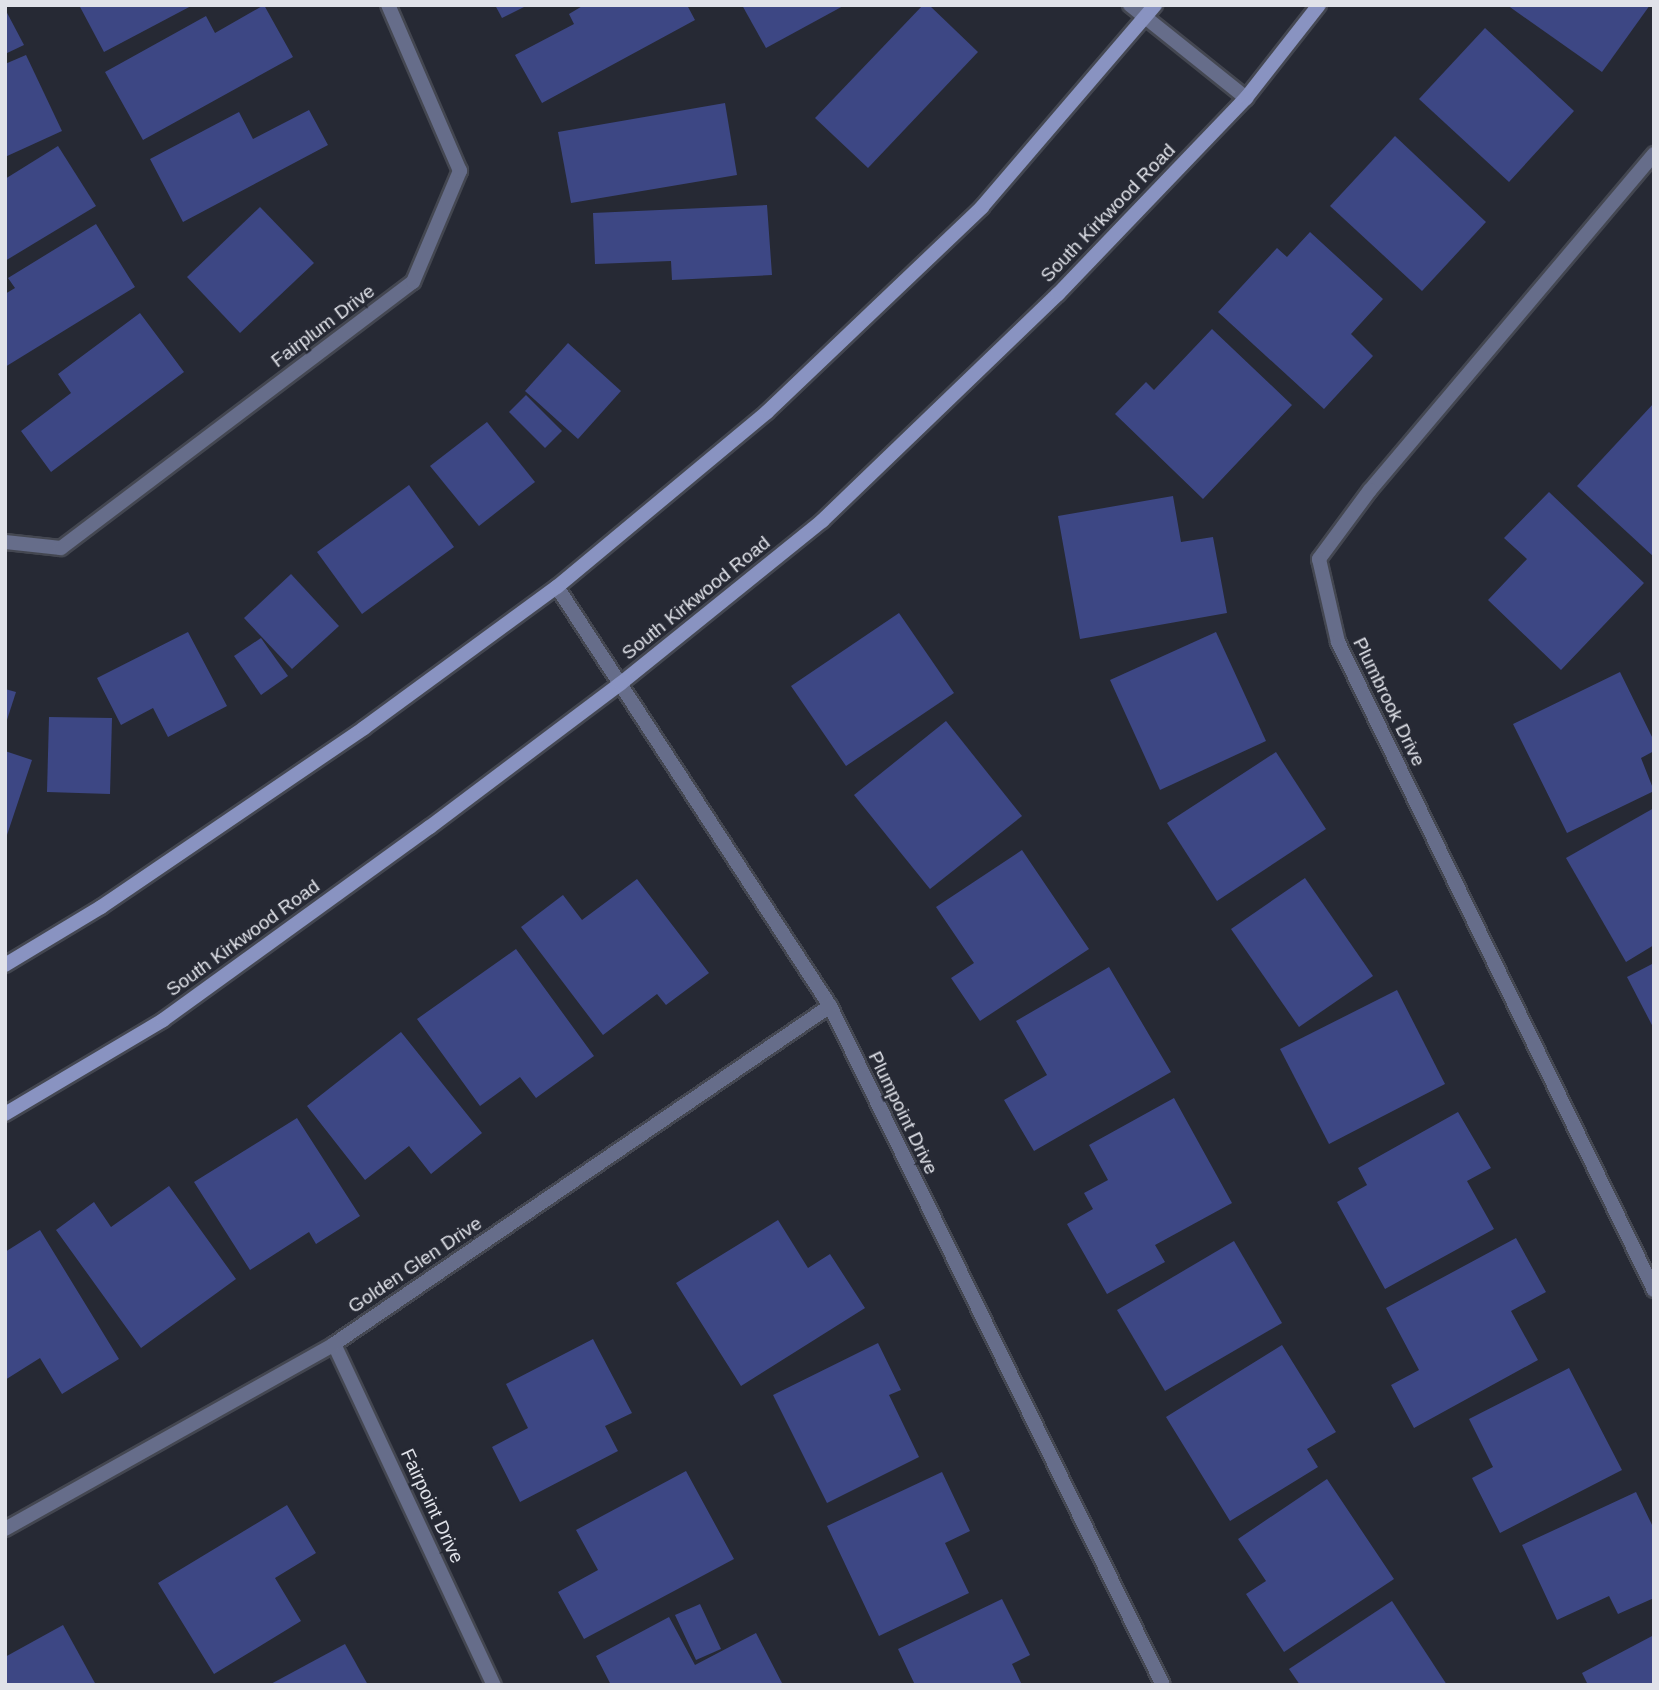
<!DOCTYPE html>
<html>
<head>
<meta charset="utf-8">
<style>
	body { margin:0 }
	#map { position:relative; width:1659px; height:1690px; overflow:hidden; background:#262934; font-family:Arial,sans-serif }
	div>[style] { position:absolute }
	.building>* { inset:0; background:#3d4784 }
	.roads { filter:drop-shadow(2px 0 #444751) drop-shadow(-2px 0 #444751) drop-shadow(0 2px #444751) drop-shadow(0 -2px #444751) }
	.street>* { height:14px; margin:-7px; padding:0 7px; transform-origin:7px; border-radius:7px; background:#666d8a }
	.secondary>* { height:14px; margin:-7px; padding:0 7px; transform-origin:7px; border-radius:7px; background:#8993c1 }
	span { translate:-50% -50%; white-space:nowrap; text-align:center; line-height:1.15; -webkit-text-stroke:5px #262934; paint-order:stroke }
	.street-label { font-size:19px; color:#e0e2e9 }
	.frame { position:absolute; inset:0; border:7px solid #e0e2e9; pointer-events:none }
</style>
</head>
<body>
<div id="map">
	<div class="building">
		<div style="clip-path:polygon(79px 5px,193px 5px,104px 52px)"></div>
		<div style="clip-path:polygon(264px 5px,293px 57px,143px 140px,105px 72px,206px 16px,215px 33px)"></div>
		<div style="clip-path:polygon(495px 5px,528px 5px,502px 18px)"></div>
		<div style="clip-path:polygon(584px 5px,687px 5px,695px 20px,542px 103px,515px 55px,574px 24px,569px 14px)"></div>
		<div style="clip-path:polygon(742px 5px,845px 5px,766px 48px)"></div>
		<div style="clip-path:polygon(923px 5px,929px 5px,978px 52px,868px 168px,815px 118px)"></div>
		<div style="clip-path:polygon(1507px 5px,1650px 5px,1602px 72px)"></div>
		<div style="clip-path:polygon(5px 9px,24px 45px,5px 54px)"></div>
		<div style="clip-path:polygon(1485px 28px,1574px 111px,1509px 182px,1419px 99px)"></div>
		<div style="clip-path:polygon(26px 55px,62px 131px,5px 157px,5px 64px)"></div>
		<div style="clip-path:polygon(725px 103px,737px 175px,571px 203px,558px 132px)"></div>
		<div style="clip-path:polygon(309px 110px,328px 145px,183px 222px,150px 159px,239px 112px,253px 139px)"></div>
		<div style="clip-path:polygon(1395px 136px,1486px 222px,1422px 291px,1330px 206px)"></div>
		<div style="clip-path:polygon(58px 146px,96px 206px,5px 261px,5px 179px)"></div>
		<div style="clip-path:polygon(767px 205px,772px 275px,672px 280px,671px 261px,595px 264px,593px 213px)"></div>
		<div style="clip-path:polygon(260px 207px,314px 263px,240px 333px,187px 277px)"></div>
		<div style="clip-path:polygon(96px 224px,135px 287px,5px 367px,5px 294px,15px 288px,8px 278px)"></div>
		<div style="clip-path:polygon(1310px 232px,1383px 299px,1351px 334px,1373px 356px,1324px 409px,1218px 312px,1277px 248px,1287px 257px)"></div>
		<div style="clip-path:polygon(140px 313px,184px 372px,51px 472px,21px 431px,71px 393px,58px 374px)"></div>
		<div style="clip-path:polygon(1212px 329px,1292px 405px,1203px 499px,1115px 414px,1146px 382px,1154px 390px)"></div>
		<div style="clip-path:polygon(568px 343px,621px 391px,578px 439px,525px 391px)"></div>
		<div style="clip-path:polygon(526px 395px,562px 431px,545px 448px,509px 412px)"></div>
		<div style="clip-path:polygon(1654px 403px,1654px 557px,1577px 486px)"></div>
		<div style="clip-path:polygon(487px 422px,535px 482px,479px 526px,430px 466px)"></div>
		<div style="clip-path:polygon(409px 485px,454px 547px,362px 614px,317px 552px)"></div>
		<div style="clip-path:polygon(1549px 492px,1644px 583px,1561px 670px,1488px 600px,1527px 559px,1504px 538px)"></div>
		<div style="clip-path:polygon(1173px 496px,1181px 542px,1213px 537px,1227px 613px,1080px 639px,1058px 516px)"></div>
		<div style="clip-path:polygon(291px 574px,339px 626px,292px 669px,244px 618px)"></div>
		<div style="clip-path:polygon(899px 613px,954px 693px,846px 766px,791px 686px)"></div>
		<div style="clip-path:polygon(188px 632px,227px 706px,168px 737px,153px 708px,121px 725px,97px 678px)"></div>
		<div style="clip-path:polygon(1216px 632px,1266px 741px,1160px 790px,1110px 680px)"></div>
		<div style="clip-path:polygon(261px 638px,288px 676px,261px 695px,234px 656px)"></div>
		<div style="clip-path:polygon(1620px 672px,1654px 741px,1654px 751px,1641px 758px,1654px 791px,1567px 833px,1513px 724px)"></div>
		<div style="clip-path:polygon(5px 689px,16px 692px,6px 723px,5px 723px)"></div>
		<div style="clip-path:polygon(49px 717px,112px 718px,110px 794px,47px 792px)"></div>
		<div style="clip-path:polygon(946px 721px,1022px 816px,930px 889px,854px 795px)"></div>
		<div style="clip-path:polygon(5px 751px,32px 760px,6px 838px,5px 837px)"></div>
		<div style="clip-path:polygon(1276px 752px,1326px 829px,1217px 901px,1167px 823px)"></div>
		<div style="clip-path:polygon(1654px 808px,1654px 945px,1626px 962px,1566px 858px)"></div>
		<div style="clip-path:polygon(1022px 850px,1089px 949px,980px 1021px,951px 978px,974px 963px,936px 907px)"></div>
		<div style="clip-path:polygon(1305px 878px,1373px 976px,1299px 1027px,1231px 929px)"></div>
		<div style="clip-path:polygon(637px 879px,709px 973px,666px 1005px,657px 994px,603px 1035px,521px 927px,563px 895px,582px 920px)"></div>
		<div style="clip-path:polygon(516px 949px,594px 1056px,536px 1098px,520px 1077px,480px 1106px,417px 1019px)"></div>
		<div style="clip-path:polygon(1654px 963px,1654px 1029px,1627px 977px)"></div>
		<div style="clip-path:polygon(1109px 967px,1171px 1072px,1034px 1151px,1004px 1100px,1047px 1075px,1016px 1021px)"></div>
		<div style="clip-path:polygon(1397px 990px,1445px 1084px,1329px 1144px,1280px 1049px)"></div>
		<div style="clip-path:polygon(401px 1032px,482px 1133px,431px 1174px,409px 1146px,365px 1180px,307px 1106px)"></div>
		<div style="clip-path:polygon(1174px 1098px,1232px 1203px,1155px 1245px,1165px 1262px,1107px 1294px,1067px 1224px,1093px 1209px,1084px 1193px,1108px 1180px,1089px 1145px)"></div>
		<div style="clip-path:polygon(1458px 1112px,1491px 1168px,1467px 1181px,1494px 1229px,1385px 1289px,1337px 1202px,1367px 1185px,1358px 1168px)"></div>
		<div style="clip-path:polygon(297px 1118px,360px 1216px,316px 1244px,309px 1232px,250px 1270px,194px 1182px)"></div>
		<div style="clip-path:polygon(169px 1186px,236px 1279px,141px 1348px,56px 1230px,94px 1202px,111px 1227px)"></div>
		<div style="clip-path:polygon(778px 1220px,808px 1268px,830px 1254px,865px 1308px,741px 1386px,676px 1283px)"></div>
		<div style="clip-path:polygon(40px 1230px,119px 1359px,62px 1394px,40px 1358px,5px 1380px,5px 1252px)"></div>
		<div style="clip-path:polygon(1516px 1238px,1546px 1292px,1511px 1311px,1538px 1360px,1414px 1428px,1391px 1385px,1419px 1370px,1386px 1308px)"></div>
		<div style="clip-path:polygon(1234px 1241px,1282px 1323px,1165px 1391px,1117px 1310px)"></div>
		<div style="clip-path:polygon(593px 1339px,632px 1413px,605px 1426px,618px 1451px,520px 1502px,492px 1447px,528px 1428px,506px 1384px)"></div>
		<div style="clip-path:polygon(878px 1343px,901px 1390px,889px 1395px,919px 1457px,827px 1503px,773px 1395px)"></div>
		<div style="clip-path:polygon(1282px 1345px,1336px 1432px,1307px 1449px,1318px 1467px,1230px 1521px,1166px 1417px)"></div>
		<div style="clip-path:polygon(1569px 1368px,1622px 1470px,1500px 1533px,1472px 1478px,1493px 1467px,1469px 1419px)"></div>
		<div style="clip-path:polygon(686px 1471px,734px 1559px,584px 1639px,558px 1592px,598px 1570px,576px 1530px)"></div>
		<div style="clip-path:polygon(942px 1472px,970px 1531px,945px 1543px,969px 1593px,879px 1636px,827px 1526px)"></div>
		<div style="clip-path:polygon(1327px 1479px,1394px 1579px,1284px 1652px,1246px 1594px,1266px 1581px,1238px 1539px)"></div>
		<div style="clip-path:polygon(1636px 1492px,1654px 1529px,1654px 1598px,1618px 1614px,1609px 1596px,1557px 1620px,1522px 1545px)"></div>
		<div style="clip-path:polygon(287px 1505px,316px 1553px,275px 1578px,301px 1621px,214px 1674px,158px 1583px)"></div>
		<div style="clip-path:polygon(1002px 1599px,1030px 1655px,1012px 1664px,1022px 1685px,915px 1685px,898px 1649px)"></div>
		<div style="clip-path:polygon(1392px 1601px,1447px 1685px,1300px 1685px,1289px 1669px)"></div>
		<div style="clip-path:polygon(700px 1604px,721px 1649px,696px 1660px,675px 1615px)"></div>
		<div style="clip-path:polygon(669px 1617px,695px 1665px,756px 1633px,783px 1685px,611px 1685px,596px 1656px)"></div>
		<div style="clip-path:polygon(63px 1625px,96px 1685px,5px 1685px,5px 1657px)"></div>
		<div style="clip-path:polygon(1654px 1635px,1654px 1685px,1588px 1685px,1582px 1673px)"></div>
		<div style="clip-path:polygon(345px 1644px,368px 1685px,269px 1685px)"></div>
	</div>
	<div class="roads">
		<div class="street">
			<div style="left:1130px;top:5px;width:149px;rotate:38.7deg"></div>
			<div style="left:1654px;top:154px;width:440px;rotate:130.2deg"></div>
			<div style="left:1370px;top:490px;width:86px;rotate:126.5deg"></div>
			<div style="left:1319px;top:559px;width:85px;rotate:77.1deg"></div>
			<div style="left:1338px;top:642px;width:721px;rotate:64deg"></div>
			<div style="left:5px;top:542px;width:56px;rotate:6.1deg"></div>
			<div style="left:61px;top:548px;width:441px;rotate:-37.1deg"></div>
			<div style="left:413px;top:282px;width:121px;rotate:-67.1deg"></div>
			<div style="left:460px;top:171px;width:181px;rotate:-113.4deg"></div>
			<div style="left:557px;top:587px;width:500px;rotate:56.91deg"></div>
			<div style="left:830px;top:1006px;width:756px;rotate:63.88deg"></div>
			<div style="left:334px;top:1344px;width:377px;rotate:64.9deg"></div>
			<div style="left:5px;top:1529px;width:377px;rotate:-29.3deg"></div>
			<div style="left:334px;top:1344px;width:600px;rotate:-34.27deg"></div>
		</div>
		<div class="secondary">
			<div style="left:5px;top:965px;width:112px;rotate:-31.1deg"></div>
			<div style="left:101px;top:907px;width:318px;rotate:-34.2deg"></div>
			<div style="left:364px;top:728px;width:239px;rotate:-36.2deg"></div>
			<div style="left:557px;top:587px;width:273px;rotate:-39.8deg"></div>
			<div style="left:767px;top:412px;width:297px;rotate:-43.6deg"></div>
			<div style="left:982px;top:207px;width:266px;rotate:-49.4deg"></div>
			<div style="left:5px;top:1114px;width:184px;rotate:-30.7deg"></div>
			<div style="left:163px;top:1020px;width:329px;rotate:-35.9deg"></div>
			<div style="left:430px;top:827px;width:238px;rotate:-37deg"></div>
			<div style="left:620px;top:684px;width:260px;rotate:-38.9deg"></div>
			<div style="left:822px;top:521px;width:327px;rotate:-43.9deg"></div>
			<div style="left:1058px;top:294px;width:272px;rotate:-46.2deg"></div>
			<div style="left:1246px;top:98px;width:118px;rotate:-51.9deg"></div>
		</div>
	</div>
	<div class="street-label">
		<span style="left:1108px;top:213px;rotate:-46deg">South Kirkwood Road</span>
		<span style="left:323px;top:326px;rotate:-37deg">Fairplum Drive</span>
		<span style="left:696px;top:598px;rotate:-39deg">South Kirkwood Road</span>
		<span style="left:1389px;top:702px;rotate:64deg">Plumbrook Drive</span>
		<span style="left:243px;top:938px;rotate:-36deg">South Kirkwood Road</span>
		<span style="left:903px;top:1113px;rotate:64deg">Plumpoint Drive</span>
		<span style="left:415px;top:1265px;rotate:-34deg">Golden Glen Drive</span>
		<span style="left:432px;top:1506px;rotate:65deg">Fairpoint Drive</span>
	</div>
	<div class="frame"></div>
</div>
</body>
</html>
